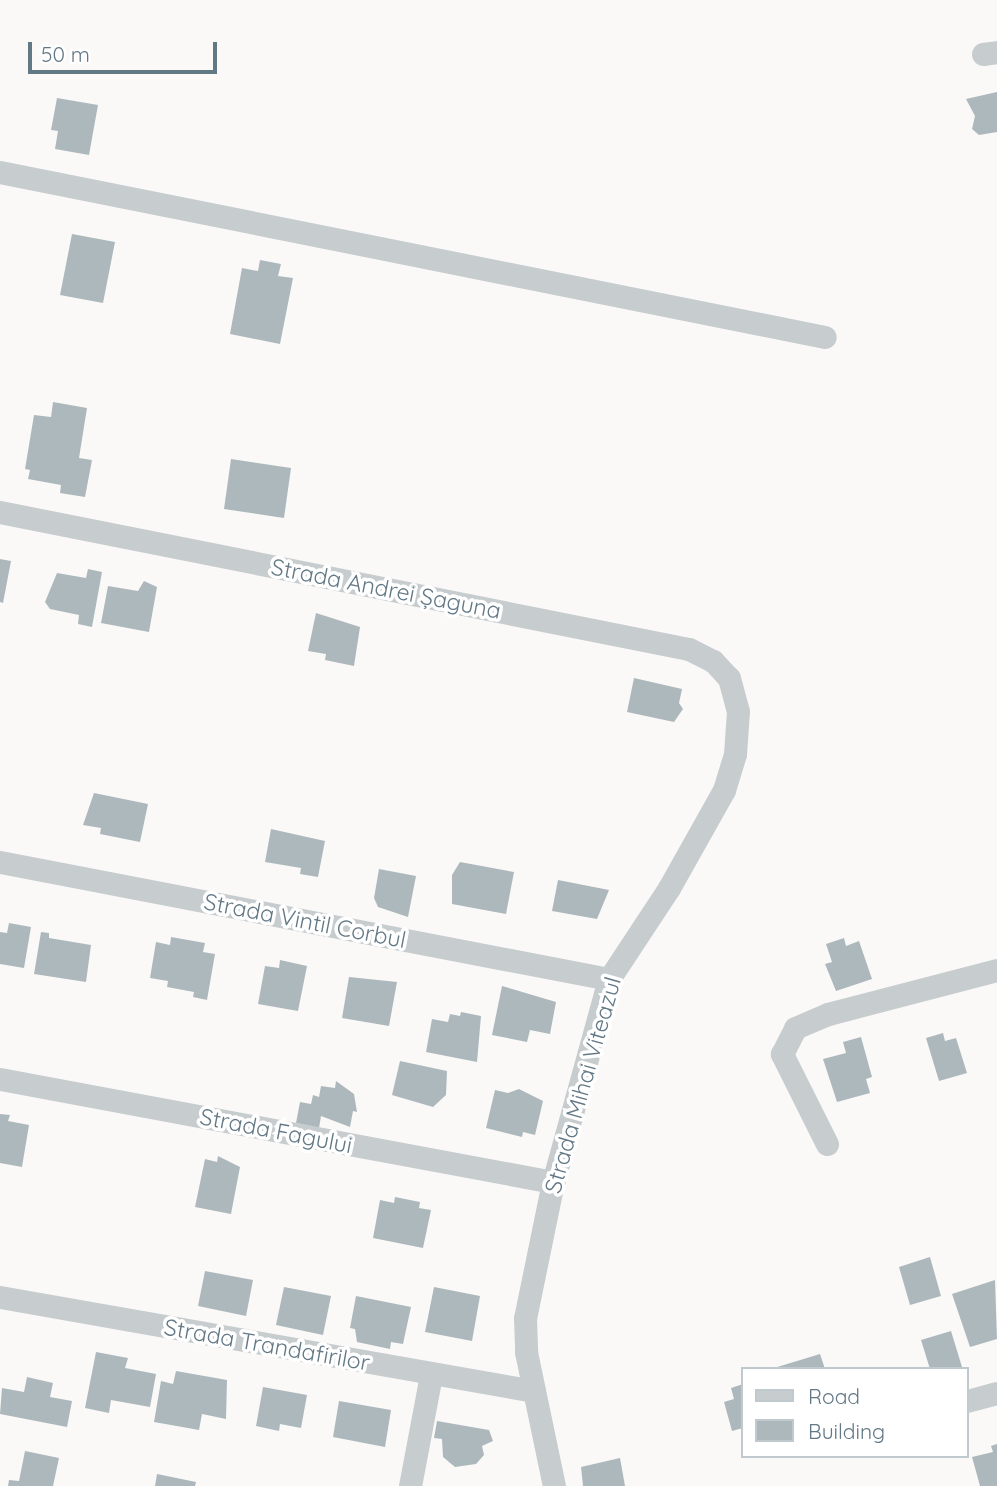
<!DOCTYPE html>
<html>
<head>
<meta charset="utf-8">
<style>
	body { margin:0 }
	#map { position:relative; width:997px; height:1486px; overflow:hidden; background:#faf9f7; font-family:Quicksand,sans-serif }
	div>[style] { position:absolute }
	.building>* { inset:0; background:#adb8bd }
	.minor>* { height:23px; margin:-11.5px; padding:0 11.5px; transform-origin:11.5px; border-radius:11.5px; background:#c7cccf }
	span { translate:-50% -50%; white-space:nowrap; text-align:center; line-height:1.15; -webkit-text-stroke:7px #fff; paint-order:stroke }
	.street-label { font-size:23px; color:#627885 }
	.legend { position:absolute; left:741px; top:1367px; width:228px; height:91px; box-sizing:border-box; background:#fff; border:2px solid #c0c9ce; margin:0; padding:9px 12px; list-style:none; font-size:21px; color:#627885 }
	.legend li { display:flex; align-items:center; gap:14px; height:35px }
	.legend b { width:35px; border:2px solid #c0c9ce }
	.scale { position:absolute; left:28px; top:42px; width:189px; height:32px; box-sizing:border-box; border:4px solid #627885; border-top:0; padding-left:9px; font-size:21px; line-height:24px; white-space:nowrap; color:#627885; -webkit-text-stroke:5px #fff; paint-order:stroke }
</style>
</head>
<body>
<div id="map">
	<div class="building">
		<div style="clip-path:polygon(997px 92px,997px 132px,979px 135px,972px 129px,975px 116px,966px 99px)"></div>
		<div style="clip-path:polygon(57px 98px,98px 105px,89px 155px,55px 149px,58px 131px,51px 130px)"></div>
		<div style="clip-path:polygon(72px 234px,115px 242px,103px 303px,60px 295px)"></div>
		<div style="clip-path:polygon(260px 260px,281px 264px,278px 276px,293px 278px,280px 344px,230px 334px,242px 268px,258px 271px)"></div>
		<div style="clip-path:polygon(53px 402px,87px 408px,79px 458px,92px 460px,85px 497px,60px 493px,61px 485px,28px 479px,30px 470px,25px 469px,34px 415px,51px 417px)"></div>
		<div style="clip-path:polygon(231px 459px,291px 468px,284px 518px,224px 509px)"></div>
		<div style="clip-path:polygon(0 559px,11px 561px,3px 603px,0 602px)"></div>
		<div style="clip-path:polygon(88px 569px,102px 572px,92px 627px,78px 624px,79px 615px,50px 609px,45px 602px,57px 573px,86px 578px)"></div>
		<div style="clip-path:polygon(144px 581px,157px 587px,149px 632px,101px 623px,108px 586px,138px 591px)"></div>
		<div style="clip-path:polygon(316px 613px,360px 627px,354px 666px,325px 660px,326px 654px,308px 651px)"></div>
		<div style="clip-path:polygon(634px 678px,682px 689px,679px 703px,683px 709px,674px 722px,627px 712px)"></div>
		<div style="clip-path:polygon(94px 793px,148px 804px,140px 842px,100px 834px,101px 828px,83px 825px)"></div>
		<div style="clip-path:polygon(271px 829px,325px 841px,318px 877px,300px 874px,301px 868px,265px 862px)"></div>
		<div style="clip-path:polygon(460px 862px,514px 872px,506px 914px,452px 904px,452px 875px)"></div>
		<div style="clip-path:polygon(379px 869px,416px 876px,408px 917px,378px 907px,374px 898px)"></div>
		<div style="clip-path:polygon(558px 880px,609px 890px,597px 919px,552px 911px)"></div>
		<div style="clip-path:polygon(9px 923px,31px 927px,24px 968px,0 964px,0 932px,7px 933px)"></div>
		<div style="clip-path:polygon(41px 932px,49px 933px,49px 938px,91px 945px,86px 982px,34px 974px)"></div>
		<div style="clip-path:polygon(171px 937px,205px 943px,203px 952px,215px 954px,207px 1000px,193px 997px,194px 992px,167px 987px,168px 981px,150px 978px,156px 942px,170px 945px)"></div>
		<div style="clip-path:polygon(844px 938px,846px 946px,859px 941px,872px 979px,836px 991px,825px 964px,832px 962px,826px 944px)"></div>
		<div style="clip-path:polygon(280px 960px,307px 966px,298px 1011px,258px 1004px,265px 966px,279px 968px)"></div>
		<div style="clip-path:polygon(349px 977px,397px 982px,389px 1026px,342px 1018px)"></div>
		<div style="clip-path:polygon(502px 986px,556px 1002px,550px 1034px,530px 1030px,527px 1042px,492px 1035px)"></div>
		<div style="clip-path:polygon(461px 1012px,481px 1016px,477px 1062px,426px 1052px,432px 1019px,448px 1022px,450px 1014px,460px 1016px)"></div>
		<div style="clip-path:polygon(943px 1033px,945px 1041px,956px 1038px,967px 1073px,939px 1081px,926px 1038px)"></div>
		<div style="clip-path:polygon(861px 1037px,872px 1077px,866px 1079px,870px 1093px,837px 1102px,823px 1059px,846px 1053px,843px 1042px)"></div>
		<div style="clip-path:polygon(400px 1061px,447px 1071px,446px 1095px,433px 1107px,392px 1095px)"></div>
		<div style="clip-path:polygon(336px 1081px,354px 1094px,357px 1112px,353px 1111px,350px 1127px,321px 1116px,319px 1128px,296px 1123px,300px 1102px,311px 1104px,313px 1095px,319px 1097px,321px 1086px,335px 1088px)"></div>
		<div style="clip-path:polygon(519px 1089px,543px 1101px,535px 1135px,523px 1132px,522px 1137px,486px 1128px,495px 1090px,508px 1093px)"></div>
		<div style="clip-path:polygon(0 1114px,10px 1115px,8px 1121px,29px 1125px,22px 1167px,0 1163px)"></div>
		<div style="clip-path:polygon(218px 1156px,240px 1167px,231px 1214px,195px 1207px,205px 1159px,217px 1162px)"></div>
		<div style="clip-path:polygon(395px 1197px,420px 1202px,419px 1208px,431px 1210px,423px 1248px,373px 1238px,380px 1200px,394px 1203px)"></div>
		<div style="clip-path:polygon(930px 1257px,941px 1296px,910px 1305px,899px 1267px)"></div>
		<div style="clip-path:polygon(205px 1271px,253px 1280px,246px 1316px,198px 1306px)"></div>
		<div style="clip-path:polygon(995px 1280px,997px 1339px,970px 1347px,952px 1294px)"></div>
		<div style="clip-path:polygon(284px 1287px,331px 1296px,323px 1335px,276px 1325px)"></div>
		<div style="clip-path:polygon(434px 1287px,480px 1296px,472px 1341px,425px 1332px)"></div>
		<div style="clip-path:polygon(356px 1296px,411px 1307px,403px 1344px,391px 1342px,390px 1349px,357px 1342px,355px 1329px,350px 1328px)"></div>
		<div style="clip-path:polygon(951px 1331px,962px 1367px,930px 1369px,921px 1340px)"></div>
		<div style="clip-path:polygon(96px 1352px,128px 1358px,125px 1368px,156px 1374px,150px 1407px,111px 1400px,109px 1413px,85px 1408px)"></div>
		<div style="clip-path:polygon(820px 1354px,825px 1369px,775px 1369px,774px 1368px)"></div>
		<div style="clip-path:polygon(176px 1371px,227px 1380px,226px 1419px,202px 1414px,199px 1430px,154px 1422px,161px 1381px,173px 1384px)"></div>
		<div style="clip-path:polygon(27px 1377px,53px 1383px,50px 1397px,72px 1401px,67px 1427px,0 1414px,2px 1388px,24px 1392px)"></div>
		<div style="clip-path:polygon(743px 1384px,743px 1428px,732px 1431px,724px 1402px,734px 1399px,731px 1388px)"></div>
		<div style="clip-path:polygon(263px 1387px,307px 1395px,301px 1428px,280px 1424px,279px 1431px,256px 1426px)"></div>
		<div style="clip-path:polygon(339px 1401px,391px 1410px,385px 1447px,333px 1437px)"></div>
		<div style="clip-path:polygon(437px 1421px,489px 1430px,493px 1441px,482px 1446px,484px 1455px,476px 1464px,455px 1467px,443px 1457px,442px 1439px,434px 1438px)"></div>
		<div style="clip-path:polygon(997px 1444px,997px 1486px,980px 1486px,972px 1457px,993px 1452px,991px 1446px)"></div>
		<div style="clip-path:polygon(25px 1451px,59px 1458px,53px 1486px,8px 1486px,9px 1480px,19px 1481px)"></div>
		<div style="clip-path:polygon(620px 1458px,625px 1486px,583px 1486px,581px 1467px)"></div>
		<div style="clip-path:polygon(157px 1474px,196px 1482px,195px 1486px,155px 1486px)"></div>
	</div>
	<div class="minor">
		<div style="left:983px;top:54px;width:14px;rotate:-8deg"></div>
		<div style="left:0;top:172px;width:841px;rotate:11.31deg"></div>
		<div style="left:0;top:512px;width:702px;rotate:11.25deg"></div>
		<div style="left:689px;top:649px;width:27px;rotate:27deg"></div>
		<div style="left:713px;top:661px;width:23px;rotate:47deg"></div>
		<div style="left:729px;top:678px;width:34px;rotate:75deg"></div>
		<div style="left:738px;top:711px;width:43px;rotate:94deg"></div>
		<div style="left:735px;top:754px;width:38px;rotate:107deg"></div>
		<div style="left:724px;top:790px;width:112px;rotate:119.3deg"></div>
		<div style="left:669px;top:888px;width:109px;rotate:123.4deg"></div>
		<div style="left:609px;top:979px;width:211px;rotate:105.4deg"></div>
		<div style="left:553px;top:1182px;width:139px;rotate:101.6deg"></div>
		<div style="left:525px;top:1318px;width:34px;rotate:88deg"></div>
		<div style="left:526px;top:1352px;width:137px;rotate:78.2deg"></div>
		<div style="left:0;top:862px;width:620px;rotate:10.88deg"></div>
		<div style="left:0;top:1079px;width:563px;rotate:10.55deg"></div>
		<div style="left:827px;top:1144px;width:101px;rotate:-116.6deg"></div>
		<div style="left:782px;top:1054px;width:29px;rotate:-63deg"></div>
		<div style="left:795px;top:1028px;width:36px;rotate:-23deg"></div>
		<div style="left:828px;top:1014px;width:175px;rotate:-14.6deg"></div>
		<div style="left:0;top:1297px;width:542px;rotate:9.98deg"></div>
		<div style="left:967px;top:1401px;width:31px;rotate:-15deg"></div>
		<div style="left:410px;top:1486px;width:113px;rotate:-79.3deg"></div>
	</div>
	<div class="street-label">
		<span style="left:386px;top:589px;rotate:11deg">Strada Andrei Șaguna</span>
		<span style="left:305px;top:921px;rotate:11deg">Strada Vintil Corbul</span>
		<span style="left:583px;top:1085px;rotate:-74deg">Strada Mihai Viteazul</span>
		<span style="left:276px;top:1131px;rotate:11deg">Strada Fagului</span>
		<span style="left:267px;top:1345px;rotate:10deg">Strada Trandafirilor</span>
	</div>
	<ul class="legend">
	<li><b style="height:9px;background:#c7cccf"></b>Road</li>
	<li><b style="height:19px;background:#adb8bd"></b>Building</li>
	</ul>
	<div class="scale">50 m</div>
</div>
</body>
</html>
